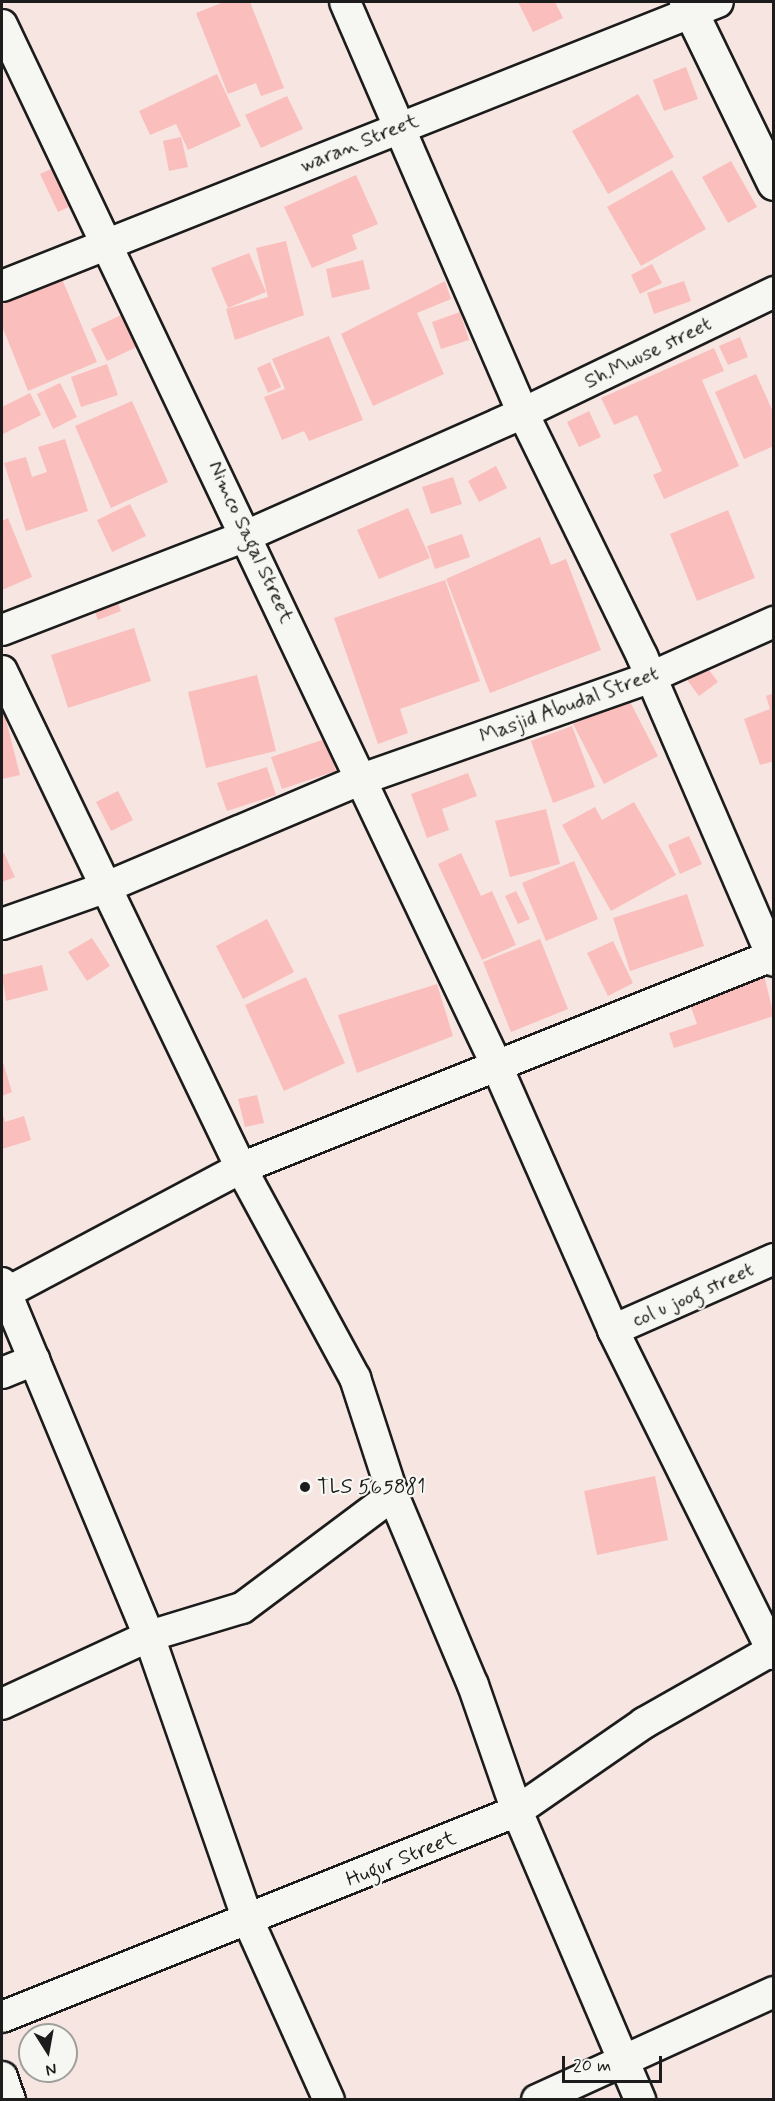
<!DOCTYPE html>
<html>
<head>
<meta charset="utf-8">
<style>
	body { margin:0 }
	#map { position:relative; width:775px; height:2101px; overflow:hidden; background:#f7e5e2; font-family:Mynerve,sans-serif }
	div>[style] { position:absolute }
	.building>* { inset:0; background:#fabebc }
	.roads { filter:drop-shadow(2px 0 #1c1c1c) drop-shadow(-2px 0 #1c1c1c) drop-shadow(0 2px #1c1c1c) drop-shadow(0 -2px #1c1c1c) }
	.street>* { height:30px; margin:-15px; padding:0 15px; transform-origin:15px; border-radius:15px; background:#f6f6f2 }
	.secondary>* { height:33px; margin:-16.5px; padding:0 16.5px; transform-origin:16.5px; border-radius:16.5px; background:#f6f6f2 }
	.dots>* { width:16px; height:16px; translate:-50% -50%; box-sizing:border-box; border:3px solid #f6f6f2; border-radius:50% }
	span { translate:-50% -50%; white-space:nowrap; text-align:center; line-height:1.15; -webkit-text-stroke:4.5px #f6f6f2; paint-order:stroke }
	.street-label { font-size:21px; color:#1c1c1c }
	.poi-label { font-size:21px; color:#1c1c1c }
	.left { translate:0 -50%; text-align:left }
	.frame { position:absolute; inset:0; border:3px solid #1c1c1c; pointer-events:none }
	.north { position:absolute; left:18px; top:2023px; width:60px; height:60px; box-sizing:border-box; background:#f6f6f2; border:2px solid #9f9f9c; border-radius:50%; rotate:169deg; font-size:16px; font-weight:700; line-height:24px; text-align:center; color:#1c1c1c }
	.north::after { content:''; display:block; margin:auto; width:21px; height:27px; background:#1c1c1c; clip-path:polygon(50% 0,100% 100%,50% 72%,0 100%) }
	.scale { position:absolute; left:562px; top:2056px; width:100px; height:27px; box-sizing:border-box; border:3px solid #1c1c1c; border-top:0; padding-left:8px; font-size:18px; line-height:21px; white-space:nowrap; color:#1c1c1c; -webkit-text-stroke:4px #f6f6f2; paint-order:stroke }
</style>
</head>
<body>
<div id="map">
	<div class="building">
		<div style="clip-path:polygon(224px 2px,250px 2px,284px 88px,261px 96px,256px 83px,228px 94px,196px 13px)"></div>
		<div style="clip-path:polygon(518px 2px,555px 2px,563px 18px,533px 32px)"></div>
		<div style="clip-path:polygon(686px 67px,698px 99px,664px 111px,653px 80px)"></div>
		<div style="clip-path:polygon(217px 74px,241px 126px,188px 150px,176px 124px,150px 135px,139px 111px)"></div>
		<div style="clip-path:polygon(638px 94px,674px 157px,608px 194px,572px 131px)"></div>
		<div style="clip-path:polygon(287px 96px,303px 129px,261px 148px,245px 115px)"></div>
		<div style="clip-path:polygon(181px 137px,188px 167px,169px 171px,163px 141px)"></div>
		<div style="clip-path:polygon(731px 161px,757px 207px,728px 223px,702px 177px)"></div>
		<div style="clip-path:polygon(60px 165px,79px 202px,58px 212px,40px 174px)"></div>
		<div style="clip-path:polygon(672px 170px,706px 229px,641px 266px,607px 207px)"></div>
		<div style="clip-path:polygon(356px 175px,378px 224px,352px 235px,357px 249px,312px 268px,284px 207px)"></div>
		<div style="clip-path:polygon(286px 241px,304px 315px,235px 340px,226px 309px,268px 297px,256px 248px)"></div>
		<div style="clip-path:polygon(249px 253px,266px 292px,228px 308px,211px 268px)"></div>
		<div style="clip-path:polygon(363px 260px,370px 289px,332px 298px,326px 269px)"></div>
		<div style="clip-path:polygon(652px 264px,662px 283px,640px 294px,631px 275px)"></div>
		<div style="clip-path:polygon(62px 279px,97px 362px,28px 391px,2px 326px,2px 304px)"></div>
		<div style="clip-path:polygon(445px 281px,451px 299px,417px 313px,444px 374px,373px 406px,341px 334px)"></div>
		<div style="clip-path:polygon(684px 281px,691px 301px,654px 314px,647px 293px)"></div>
		<div style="clip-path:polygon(128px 312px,143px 344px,107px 361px,91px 329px)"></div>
		<div style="clip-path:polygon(460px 312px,469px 340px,441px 349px,432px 322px)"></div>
		<div style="clip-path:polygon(329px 336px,363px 420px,309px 441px,304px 431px,282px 440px,264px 397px,285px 389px,272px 359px)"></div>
		<div style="clip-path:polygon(740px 337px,748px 357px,728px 365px,719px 346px)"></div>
		<div style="clip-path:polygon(714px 348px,724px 371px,702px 380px,739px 466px,664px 499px,653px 475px,662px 471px,637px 415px,614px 425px,601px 398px)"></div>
		<div style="clip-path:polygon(270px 362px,281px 387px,268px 393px,257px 368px)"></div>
		<div style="clip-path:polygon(107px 364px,118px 395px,81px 407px,71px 377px)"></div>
		<div style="clip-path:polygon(756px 374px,774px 414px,774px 446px,744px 459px,715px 392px)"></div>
		<div style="clip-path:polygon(60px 383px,77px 417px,53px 429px,37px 394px)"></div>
		<div style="clip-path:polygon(30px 393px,41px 415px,3px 434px,2px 407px)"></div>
		<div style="clip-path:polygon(132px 401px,168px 482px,111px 508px,75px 426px)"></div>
		<div style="clip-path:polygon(589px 411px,601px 437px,579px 447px,567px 422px)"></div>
		<div style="clip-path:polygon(65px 439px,88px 511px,26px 531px,4px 463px,26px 457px,32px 477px,47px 472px,38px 447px)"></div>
		<div style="clip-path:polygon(496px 466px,507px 488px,479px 502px,468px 481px)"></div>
		<div style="clip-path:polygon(453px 477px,462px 504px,431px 514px,422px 487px)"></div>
		<div style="clip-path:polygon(130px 504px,146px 536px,112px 552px,97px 520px)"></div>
		<div style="clip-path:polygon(408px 508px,430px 558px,379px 579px,357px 530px)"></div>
		<div style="clip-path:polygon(728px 510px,755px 578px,697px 601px,670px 534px)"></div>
		<div style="clip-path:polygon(8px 518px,32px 577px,2px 590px,2px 521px)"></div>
		<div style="clip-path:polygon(462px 534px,470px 557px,435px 569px,427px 546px)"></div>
		<div style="clip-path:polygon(540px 537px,551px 565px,566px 559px,601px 650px,490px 693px,446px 579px)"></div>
		<div style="clip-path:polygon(445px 580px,480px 681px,400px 709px,408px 733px,378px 744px,334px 618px)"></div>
		<div style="clip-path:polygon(114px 592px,121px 611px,98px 620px,91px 601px)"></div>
		<div style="clip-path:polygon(134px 628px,151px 681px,68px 708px,51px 655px)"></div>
		<div style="clip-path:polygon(700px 658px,718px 682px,699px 696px,681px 672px)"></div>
		<div style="clip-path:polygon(257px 675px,276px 751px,206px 768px,188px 692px)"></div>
		<div style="clip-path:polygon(774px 693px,774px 761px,760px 765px,744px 719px,770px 709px,766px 696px)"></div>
		<div style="clip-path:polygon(627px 696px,658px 756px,604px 784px,573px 724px)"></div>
		<div style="clip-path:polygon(2px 704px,20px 775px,2px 779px)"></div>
		<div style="clip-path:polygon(572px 726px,595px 787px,553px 803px,531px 741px)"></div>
		<div style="clip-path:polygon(325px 739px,336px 771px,282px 789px,271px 757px)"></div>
		<div style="clip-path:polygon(267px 767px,276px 795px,227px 811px,217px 783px)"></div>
		<div style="clip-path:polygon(468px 773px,477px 796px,442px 809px,449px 830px,427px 838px,411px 794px)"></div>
		<div style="clip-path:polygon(118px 791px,133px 820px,111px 831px,96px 802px)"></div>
		<div style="clip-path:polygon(634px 802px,676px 875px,611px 911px,562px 825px,595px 807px,602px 820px)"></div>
		<div style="clip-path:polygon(546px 809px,560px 864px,510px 877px,495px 821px)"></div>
		<div style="clip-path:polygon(689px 836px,702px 864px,680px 874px,668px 845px)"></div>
		<div style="clip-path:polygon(4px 853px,15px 877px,2px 882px,2px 854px)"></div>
		<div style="clip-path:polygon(461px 853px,481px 896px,492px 891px,516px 945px,482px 960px,438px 864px)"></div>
		<div style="clip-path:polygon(574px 861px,598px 919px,546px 941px,522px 883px)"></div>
		<div style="clip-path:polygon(516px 891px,530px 919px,518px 924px,505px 896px)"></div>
		<div style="clip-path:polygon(687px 894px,704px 946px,630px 971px,613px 918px)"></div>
		<div style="clip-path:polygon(267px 919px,294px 972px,243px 999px,216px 946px)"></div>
		<div style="clip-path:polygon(92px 938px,110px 966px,87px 981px,68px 952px)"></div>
		<div style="clip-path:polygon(540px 939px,568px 1009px,511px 1032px,483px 962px)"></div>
		<div style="clip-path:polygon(613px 941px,633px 983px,608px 996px,587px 953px)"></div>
		<div style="clip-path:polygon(42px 965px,48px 990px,6px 1001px,2px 975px)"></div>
		<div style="clip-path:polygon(763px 971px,774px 1016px,674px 1048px,669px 1033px,697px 1024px,687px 996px)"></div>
		<div style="clip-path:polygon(306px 977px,345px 1063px,284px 1091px,245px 1005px)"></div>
		<div style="clip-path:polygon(437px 984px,453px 1036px,357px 1073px,338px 1015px)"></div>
		<div style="clip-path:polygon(2px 1059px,12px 1092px,2px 1096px)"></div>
		<div style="clip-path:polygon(257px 1095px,264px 1123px,245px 1127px,238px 1099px)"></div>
		<div style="clip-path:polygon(2px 1111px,5px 1122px,24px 1116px,31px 1140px,2px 1149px)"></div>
		<div style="clip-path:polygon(655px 1476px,668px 1540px,597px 1555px,584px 1491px)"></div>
	</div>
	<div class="roads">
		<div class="street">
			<div style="left:345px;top:2px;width:448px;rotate:66.6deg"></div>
			<div style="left:523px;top:413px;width:271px;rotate:63.9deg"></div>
			<div style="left:642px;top:656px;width:332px;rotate:66.6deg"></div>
			<div style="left:2px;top:25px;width:1148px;rotate:64.57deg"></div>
			<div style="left:495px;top:1062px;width:293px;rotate:66.2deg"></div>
			<div style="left:613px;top:1330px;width:362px;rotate:63.6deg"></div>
			<div style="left:2px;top:286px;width:770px;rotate:-21.64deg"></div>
			<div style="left:2px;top:630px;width:264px;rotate:-21.1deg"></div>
			<div style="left:248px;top:535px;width:301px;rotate:-23.9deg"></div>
			<div style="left:523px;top:413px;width:279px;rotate:-25.7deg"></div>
			<div style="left:2px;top:671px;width:551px;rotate:64.32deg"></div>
			<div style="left:241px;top:1168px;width:239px;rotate:61.5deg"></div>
			<div style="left:355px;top:1378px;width:123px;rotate:72deg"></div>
			<div style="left:393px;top:1495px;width:206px;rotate:67.2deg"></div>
			<div style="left:473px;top:1685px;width:133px;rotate:70.8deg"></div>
			<div style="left:517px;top:1811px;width:314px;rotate:66.9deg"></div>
			<div style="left:2px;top:924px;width:108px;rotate:-19.4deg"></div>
			<div style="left:104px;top:888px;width:280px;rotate:-22.9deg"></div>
			<div style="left:362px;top:779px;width:306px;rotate:-19.4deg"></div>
			<div style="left:651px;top:677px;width:135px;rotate:-24.1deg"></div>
			<div style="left:2px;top:1283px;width:382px;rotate:67.4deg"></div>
			<div style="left:149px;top:1636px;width:301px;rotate:70.8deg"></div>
			<div style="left:248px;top:1920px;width:197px;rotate:65.8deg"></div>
			<div style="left:2px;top:1295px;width:271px;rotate:-28deg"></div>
			<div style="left:241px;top:1168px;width:574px;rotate:-21.78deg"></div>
			<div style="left:613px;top:1330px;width:176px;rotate:-23.8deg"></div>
			<div style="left:2px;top:1373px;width:35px;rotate:-22deg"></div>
			<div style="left:2px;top:1704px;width:162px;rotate:-24.8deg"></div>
			<div style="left:149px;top:1636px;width:97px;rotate:-16.8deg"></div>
			<div style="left:242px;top:1608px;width:189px;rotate:-36.8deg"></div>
			<div style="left:2px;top:2017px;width:555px;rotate:-21.8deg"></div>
			<div style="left:517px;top:1811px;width:155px;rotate:-34.7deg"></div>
			<div style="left:644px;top:1723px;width:150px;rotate:-29.6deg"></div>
			<div style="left:2px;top:2077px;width:24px;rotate:71deg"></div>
			<div style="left:537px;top:2100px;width:260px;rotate:-24.5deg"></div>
		</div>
		<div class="secondary">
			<div style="left:686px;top:2px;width:201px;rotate:64.1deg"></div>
		</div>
	</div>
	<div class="dots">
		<div style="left:305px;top:1487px;background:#1c1c1c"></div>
	</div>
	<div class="street-label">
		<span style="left:359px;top:143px;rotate:-22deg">waran Street</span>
		<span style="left:648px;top:353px;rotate:-26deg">Sh.Muuse street</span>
		<span style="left:251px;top:542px;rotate:65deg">Nimco Sagal Street</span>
		<span style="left:569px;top:705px;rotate:-20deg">Masjid Abudal Street</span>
		<span style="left:693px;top:1295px;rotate:-24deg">col u joog street</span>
		<span style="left:401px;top:1859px;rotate:-22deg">Hugur Street</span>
	</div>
	<div class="poi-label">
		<span class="left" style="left:317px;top:1487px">TLS 565881</span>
	</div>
	<div class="frame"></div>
	<div class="north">N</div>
	<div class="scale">20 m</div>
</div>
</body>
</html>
